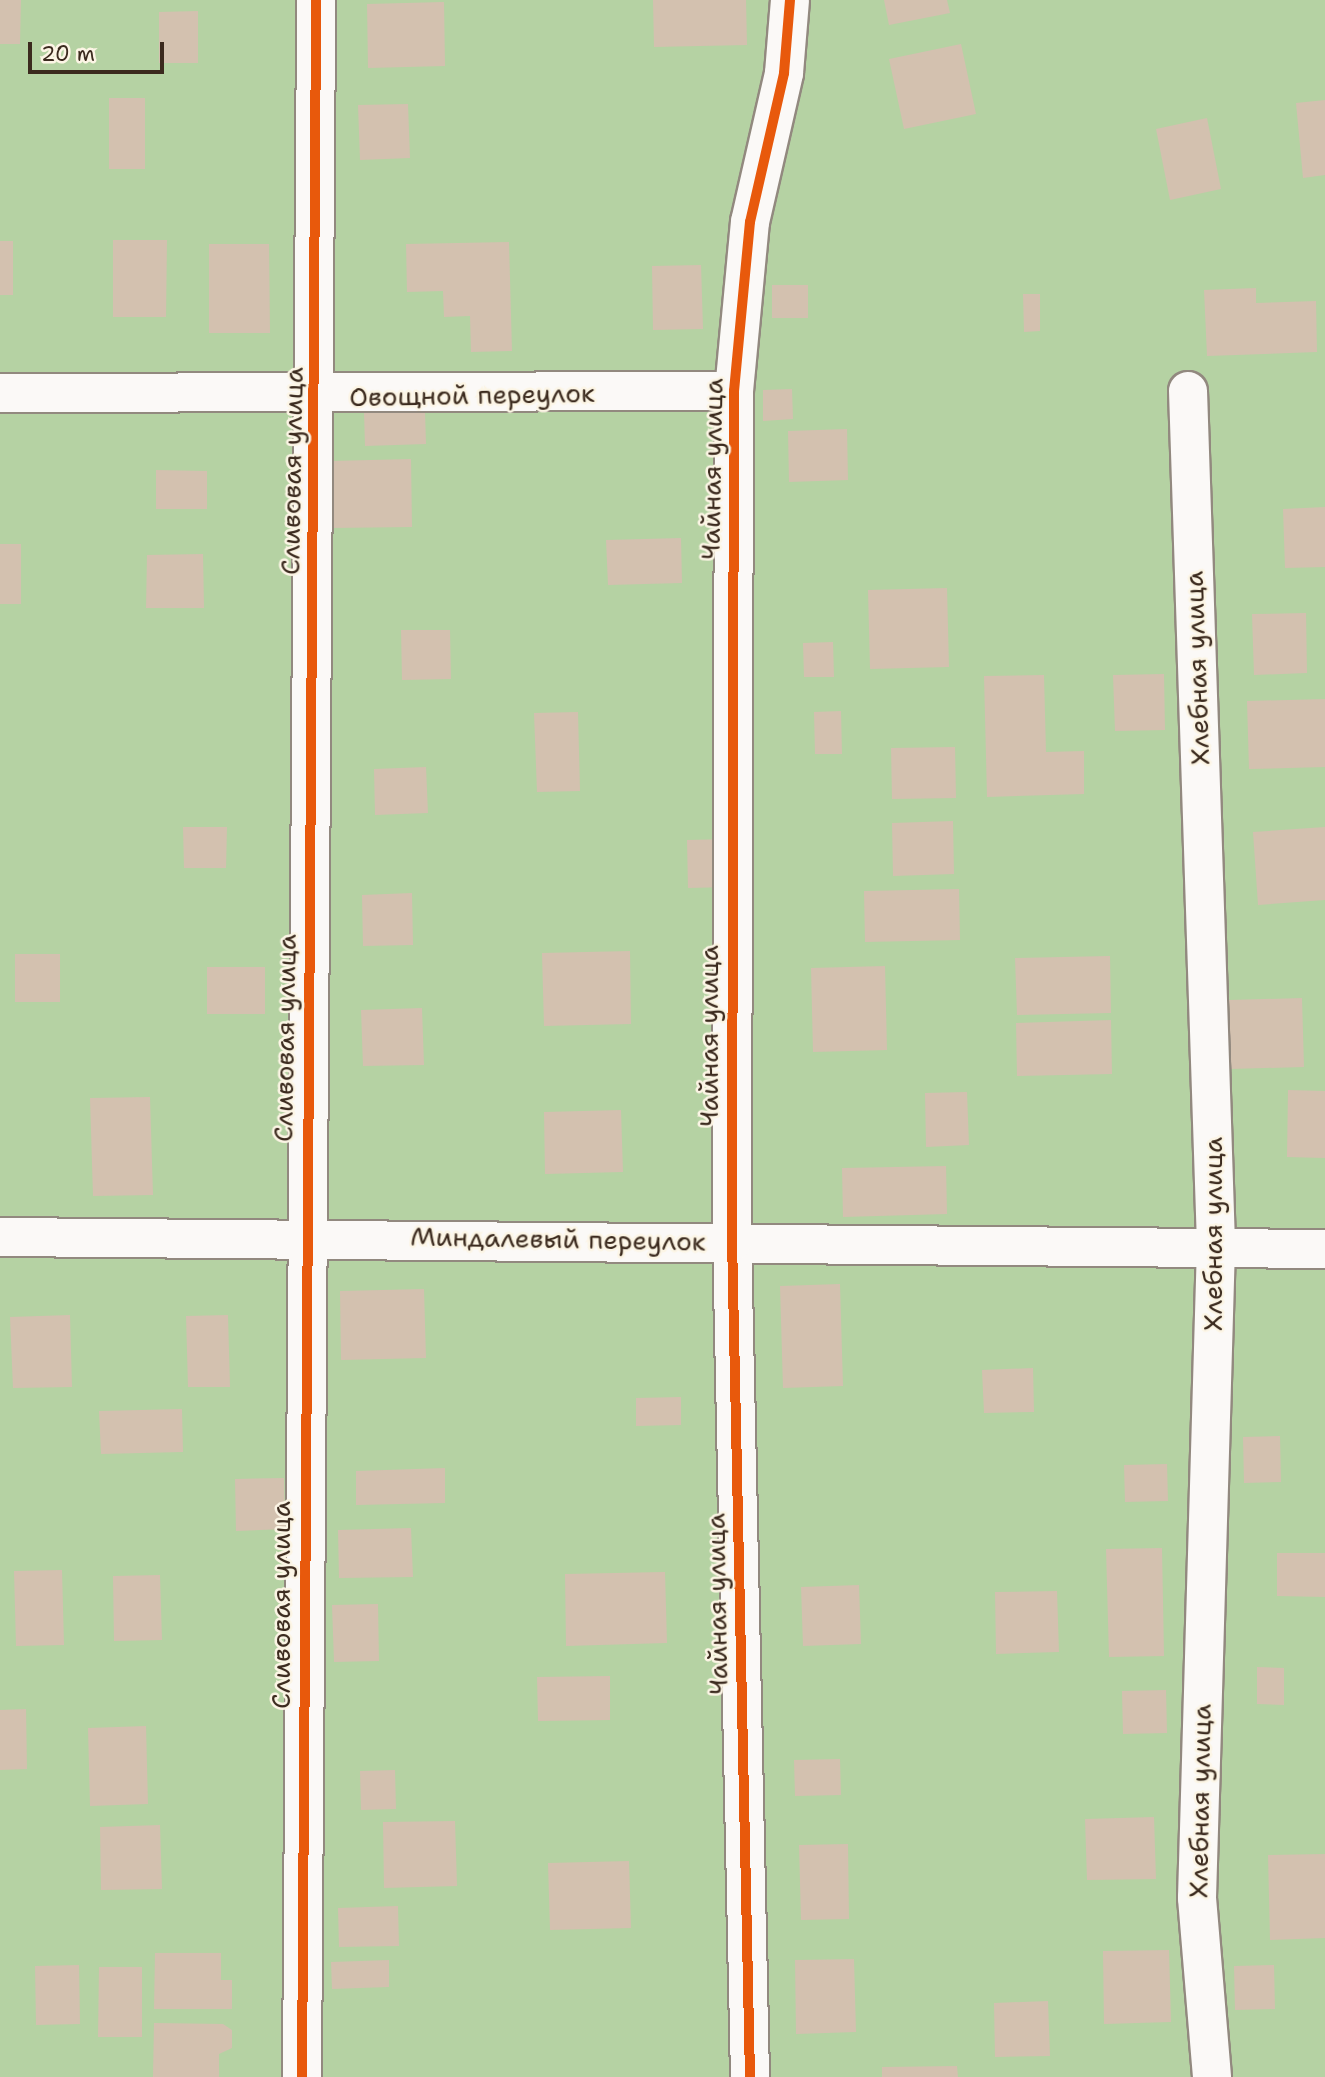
<!DOCTYPE html>
<html>
<head>
<meta charset="utf-8">
<style>
	body { margin:0 }
	#map { position:relative; width:1325px; height:2077px; overflow:hidden; background:#e7daca; font-family:"Shantell Sans",sans-serif }
	div>[style] { position:absolute }
	.green>* { inset:0; background:#b5d2a3 }
	.building>* { inset:0; background:#d3c1af }
	.roads { filter:drop-shadow(2px 0 #92897f) drop-shadow(-2px 0 #92897f) drop-shadow(0 2px #92897f) drop-shadow(0 -2px #92897f) }
	.minor>* { height:38px; margin:-19px; padding:0 19px; transform-origin:19px; border-radius:19px; background:#fbf9f7 }
	.cycleway>* { height:10px; margin:-5px; padding:0 5px; transform-origin:5px; border-radius:5px; background:#e8590c }
	span { translate:-50% -50%; white-space:nowrap; text-align:center; line-height:1.15; -webkit-text-stroke:5px #fcf5e5; paint-order:stroke }
	.street-label { font-size:26px; color:#3b2a1e }
	.scale { position:absolute; left:28px; top:42px; width:136px; height:32px; box-sizing:border-box; border:4px solid #3b2a1e; border-top:0; padding-left:9px; font-size:21px; line-height:24px; white-space:nowrap; color:#3b2a1e; -webkit-text-stroke:5px #fcf5e5; paint-order:stroke }
</style>
</head>
<body>
<div id="map">
	<div class="green">
		<div style="clip-path:polygon(0 0,1325px 0,1325px 2077px,0 2077px)"></div>
	</div>
	<div class="building">
		<div style="clip-path:polygon(0 0,21px 0,20px 44px,0 44px)"></div>
		<div style="clip-path:polygon(653px 0,746px 0,747px 45px,654px 47px)"></div>
		<div style="clip-path:polygon(884px 0,947px 0,950px 13px,889px 25px)"></div>
		<div style="clip-path:polygon(444px 2px,445px 66px,368px 68px,367px 4px)"></div>
		<div style="clip-path:polygon(198px 11px,198px 63px,159px 63px,159px 12px)"></div>
		<div style="clip-path:polygon(961px 44px,976px 114px,904px 129px,889px 59px)"></div>
		<div style="clip-path:polygon(109px 98px,145px 98px,145px 169px,109px 169px)"></div>
		<div style="clip-path:polygon(1325px 100px,1325px 175px,1303px 178px,1296px 103px)"></div>
		<div style="clip-path:polygon(408px 104px,410px 158px,360px 160px,358px 105px)"></div>
		<div style="clip-path:polygon(1207px 118px,1221px 189px,1170px 200px,1156px 129px)"></div>
		<div style="clip-path:polygon(113px 240px,167px 240px,166px 317px,113px 317px)"></div>
		<div style="clip-path:polygon(0 241px,13px 241px,13px 295px,0 295px)"></div>
		<div style="clip-path:polygon(509px 242px,512px 351px,471px 352px,470px 316px,444px 317px,443px 291px,407px 292px,406px 244px)"></div>
		<div style="clip-path:polygon(209px 244px,269px 244px,270px 333px,209px 333px)"></div>
		<div style="clip-path:polygon(701px 265px,703px 329px,653px 330px,652px 266px)"></div>
		<div style="clip-path:polygon(772px 285px,808px 285px,808px 318px,772px 318px)"></div>
		<div style="clip-path:polygon(1256px 288px,1256px 303px,1316px 301px,1317px 352px,1207px 356px,1204px 290px)"></div>
		<div style="clip-path:polygon(1023px 294px,1040px 294px,1040px 331px,1024px 332px)"></div>
		<div style="clip-path:polygon(792px 389px,793px 419px,763px 421px,763px 390px)"></div>
		<div style="clip-path:polygon(425px 411px,426px 444px,365px 446px,364px 412px)"></div>
		<div style="clip-path:polygon(847px 429px,848px 480px,789px 482px,788px 431px)"></div>
		<div style="clip-path:polygon(411px 459px,412px 527px,331px 528px,330px 461px)"></div>
		<div style="clip-path:polygon(156px 470px,207px 471px,207px 509px,156px 509px)"></div>
		<div style="clip-path:polygon(1325px 507px,1325px 567px,1285px 568px,1283px 509px)"></div>
		<div style="clip-path:polygon(681px 538px,682px 583px,608px 585px,606px 540px)"></div>
		<div style="clip-path:polygon(0 544px,21px 544px,21px 604px,0 604px)"></div>
		<div style="clip-path:polygon(203px 554px,204px 608px,146px 608px,147px 555px)"></div>
		<div style="clip-path:polygon(947px 588px,949px 667px,870px 669px,868px 590px)"></div>
		<div style="clip-path:polygon(1306px 613px,1307px 673px,1254px 675px,1252px 614px)"></div>
		<div style="clip-path:polygon(401px 630px,450px 630px,451px 679px,402px 680px)"></div>
		<div style="clip-path:polygon(833px 642px,834px 677px,804px 677px,803px 643px)"></div>
		<div style="clip-path:polygon(1164px 674px,1165px 730px,1115px 731px,1113px 675px)"></div>
		<div style="clip-path:polygon(1044px 675px,1046px 752px,1084px 751px,1084px 794px,987px 797px,984px 676px)"></div>
		<div style="clip-path:polygon(1325px 699px,1325px 767px,1249px 769px,1247px 701px)"></div>
		<div style="clip-path:polygon(841px 711px,842px 754px,815px 754px,814px 712px)"></div>
		<div style="clip-path:polygon(578px 712px,580px 791px,537px 792px,534px 713px)"></div>
		<div style="clip-path:polygon(955px 747px,956px 798px,892px 799px,891px 748px)"></div>
		<div style="clip-path:polygon(426px 767px,428px 813px,375px 815px,374px 769px)"></div>
		<div style="clip-path:polygon(953px 821px,954px 874px,893px 876px,892px 823px)"></div>
		<div style="clip-path:polygon(183px 827px,227px 827px,226px 868px,184px 868px)"></div>
		<div style="clip-path:polygon(1325px 827px,1325px 900px,1258px 905px,1253px 832px)"></div>
		<div style="clip-path:polygon(728px 839px,729px 887px,688px 888px,687px 840px)"></div>
		<div style="clip-path:polygon(959px 889px,960px 940px,865px 942px,864px 891px)"></div>
		<div style="clip-path:polygon(412px 893px,413px 945px,363px 946px,362px 895px)"></div>
		<div style="clip-path:polygon(630px 951px,631px 1024px,544px 1026px,542px 953px)"></div>
		<div style="clip-path:polygon(15px 954px,60px 954px,60px 1002px,15px 1002px)"></div>
		<div style="clip-path:polygon(1110px 956px,1111px 1013px,1017px 1015px,1015px 958px)"></div>
		<div style="clip-path:polygon(885px 966px,887px 1050px,813px 1052px,811px 968px)"></div>
		<div style="clip-path:polygon(207px 967px,265px 967px,265px 1014px,207px 1014px)"></div>
		<div style="clip-path:polygon(1302px 998px,1304px 1067px,1230px 1069px,1229px 1000px)"></div>
		<div style="clip-path:polygon(422px 1008px,424px 1065px,363px 1066px,361px 1010px)"></div>
		<div style="clip-path:polygon(1111px 1020px,1112px 1074px,1017px 1076px,1016px 1023px)"></div>
		<div style="clip-path:polygon(1288px 1090px,1325px 1091px,1325px 1158px,1287px 1157px)"></div>
		<div style="clip-path:polygon(967px 1092px,969px 1145px,926px 1147px,925px 1093px)"></div>
		<div style="clip-path:polygon(150px 1097px,153px 1195px,93px 1196px,90px 1098px)"></div>
		<div style="clip-path:polygon(621px 1110px,623px 1172px,545px 1174px,544px 1112px)"></div>
		<div style="clip-path:polygon(946px 1166px,947px 1214px,843px 1217px,842px 1168px)"></div>
		<div style="clip-path:polygon(840px 1284px,843px 1386px,783px 1388px,780px 1286px)"></div>
		<div style="clip-path:polygon(424px 1289px,426px 1358px,341px 1360px,340px 1291px)"></div>
		<div style="clip-path:polygon(70px 1315px,72px 1387px,13px 1388px,10px 1317px)"></div>
		<div style="clip-path:polygon(228px 1315px,230px 1387px,188px 1387px,186px 1316px)"></div>
		<div style="clip-path:polygon(1033px 1368px,1034px 1412px,984px 1413px,982px 1370px)"></div>
		<div style="clip-path:polygon(681px 1397px,681px 1425px,636px 1426px,636px 1398px)"></div>
		<div style="clip-path:polygon(182px 1409px,183px 1452px,101px 1454px,99px 1411px)"></div>
		<div style="clip-path:polygon(1280px 1436px,1281px 1482px,1244px 1483px,1243px 1437px)"></div>
		<div style="clip-path:polygon(1167px 1464px,1168px 1501px,1125px 1502px,1124px 1465px)"></div>
		<div style="clip-path:polygon(445px 1468px,445px 1503px,356px 1505px,356px 1471px)"></div>
		<div style="clip-path:polygon(284px 1478px,285px 1529px,236px 1531px,235px 1479px)"></div>
		<div style="clip-path:polygon(411px 1528px,413px 1577px,339px 1578px,338px 1530px)"></div>
		<div style="clip-path:polygon(1162px 1548px,1164px 1656px,1109px 1657px,1106px 1549px)"></div>
		<div style="clip-path:polygon(1277px 1553px,1325px 1553px,1325px 1597px,1277px 1596px)"></div>
		<div style="clip-path:polygon(62px 1570px,64px 1645px,16px 1646px,14px 1571px)"></div>
		<div style="clip-path:polygon(665px 1572px,667px 1643px,566px 1646px,565px 1574px)"></div>
		<div style="clip-path:polygon(160px 1575px,162px 1640px,114px 1641px,113px 1576px)"></div>
		<div style="clip-path:polygon(859px 1585px,861px 1644px,803px 1646px,801px 1587px)"></div>
		<div style="clip-path:polygon(1057px 1591px,1059px 1652px,996px 1654px,995px 1592px)"></div>
		<div style="clip-path:polygon(378px 1604px,379px 1661px,334px 1662px,332px 1605px)"></div>
		<div style="clip-path:polygon(1257px 1667px,1284px 1668px,1284px 1705px,1257px 1704px)"></div>
		<div style="clip-path:polygon(610px 1676px,610px 1720px,538px 1721px,537px 1677px)"></div>
		<div style="clip-path:polygon(1166px 1690px,1167px 1733px,1123px 1734px,1122px 1691px)"></div>
		<div style="clip-path:polygon(26px 1709px,27px 1769px,0 1770px,0 1710px)"></div>
		<div style="clip-path:polygon(146px 1726px,148px 1804px,90px 1806px,88px 1728px)"></div>
		<div style="clip-path:polygon(840px 1759px,841px 1795px,795px 1796px,794px 1760px)"></div>
		<div style="clip-path:polygon(395px 1770px,396px 1809px,361px 1810px,360px 1771px)"></div>
		<div style="clip-path:polygon(1154px 1817px,1156px 1879px,1087px 1880px,1085px 1819px)"></div>
		<div style="clip-path:polygon(455px 1821px,457px 1886px,384px 1888px,383px 1822px)"></div>
		<div style="clip-path:polygon(160px 1825px,162px 1889px,101px 1890px,100px 1827px)"></div>
		<div style="clip-path:polygon(848px 1844px,849px 1919px,801px 1920px,799px 1845px)"></div>
		<div style="clip-path:polygon(1325px 1854px,1325px 1938px,1270px 1940px,1268px 1855px)"></div>
		<div style="clip-path:polygon(629px 1861px,631px 1928px,550px 1930px,548px 1863px)"></div>
		<div style="clip-path:polygon(398px 1906px,399px 1946px,339px 1947px,338px 1908px)"></div>
		<div style="clip-path:polygon(1169px 1950px,1171px 2022px,1104px 2024px,1103px 1951px)"></div>
		<div style="clip-path:polygon(155px 1953px,221px 1953px,221px 1980px,232px 1980px,232px 2009px,154px 2009px)"></div>
		<div style="clip-path:polygon(854px 1959px,856px 2032px,796px 2034px,795px 1960px)"></div>
		<div style="clip-path:polygon(389px 1960px,389px 1987px,332px 1989px,331px 1962px)"></div>
		<div style="clip-path:polygon(79px 1965px,80px 2024px,36px 2025px,35px 1966px)"></div>
		<div style="clip-path:polygon(1274px 1965px,1275px 2009px,1235px 2010px,1234px 1966px)"></div>
		<div style="clip-path:polygon(99px 1967px,142px 1967px,142px 2037px,98px 2037px)"></div>
		<div style="clip-path:polygon(1048px 2001px,1050px 2056px,995px 2057px,994px 2003px)"></div>
		<div style="clip-path:polygon(154px 2023px,223px 2024px,232px 2030px,232px 2048px,219px 2054px,219px 2077px,153px 2077px)"></div>
		<div style="clip-path:polygon(957px 2066px,958px 2077px,882px 2077px,882px 2067px)"></div>
	</div>
	<div class="roads">
		<div class="minor">
			<div style="left:1188px;top:391px;width:855px;rotate:88.12deg"></div>
			<div style="left:1216px;top:1246px;width:652px;rotate:91.67deg"></div>
			<div style="left:1197px;top:1898px;width:180px;rotate:85.2deg"></div>
			<div style="left:0;top:393px;width:734px;rotate:-0.16deg"></div>
			<div style="left:0;top:1237px;width:1325px;rotate:0.52deg"></div>
			<div style="left:302px;top:2077px;width:2077px;rotate:-89.61deg"></div>
			<div style="left:750px;top:2077px;width:835px;rotate:-91.23deg"></div>
			<div style="left:732px;top:1242px;width:851px;rotate:-89.87deg"></div>
			<div style="left:734px;top:391px;width:170px;rotate:-84.6deg"></div>
			<div style="left:750px;top:222px;width:153px;rotate:-77.1deg"></div>
			<div style="left:784px;top:73px;width:73px;rotate:-85.3deg"></div>
		</div>
	</div>
	<div class="cycleway">
		<div style="left:302px;top:2077px;width:2077px;rotate:-89.61deg"></div>
		<div style="left:750px;top:2077px;width:835px;rotate:-91.23deg"></div>
		<div style="left:732px;top:1242px;width:851px;rotate:-89.87deg"></div>
		<div style="left:734px;top:391px;width:170px;rotate:-84.6deg"></div>
		<div style="left:750px;top:222px;width:153px;rotate:-77.1deg"></div>
		<div style="left:784px;top:73px;width:73px;rotate:-85.3deg"></div>
	</div>
	<div class="street-label">
		<span style="left:472px;top:395px;rotate:-1deg">Овощной переулок</span>
		<span style="left:712px;top:469px;rotate:-89deg">Чайная улица</span>
		<span style="left:292px;top:471px;rotate:-89deg">Сливовая улица</span>
		<span style="left:1197px;top:668px;rotate:-92deg">Хлебная улица</span>
		<span style="left:709px;top:1036px;rotate:-90deg">Чайная улица</span>
		<span style="left:285px;top:1038px;rotate:-89deg">Сливовая улица</span>
		<span style="left:1213px;top:1234px;rotate:-90deg">Хлебная улица</span>
		<span style="left:558px;top:1239px;rotate:1deg">Миндалевый переулок</span>
		<span style="left:717px;top:1604px;rotate:-91deg">Чайная улица</span>
		<span style="left:281px;top:1605px;rotate:-90deg">Сливовая улица</span>
		<span style="left:1200px;top:1801px;rotate:-89deg">Хлебная улица</span>
	</div>
	<div class="scale">20 m</div>
</div>
</body>
</html>
